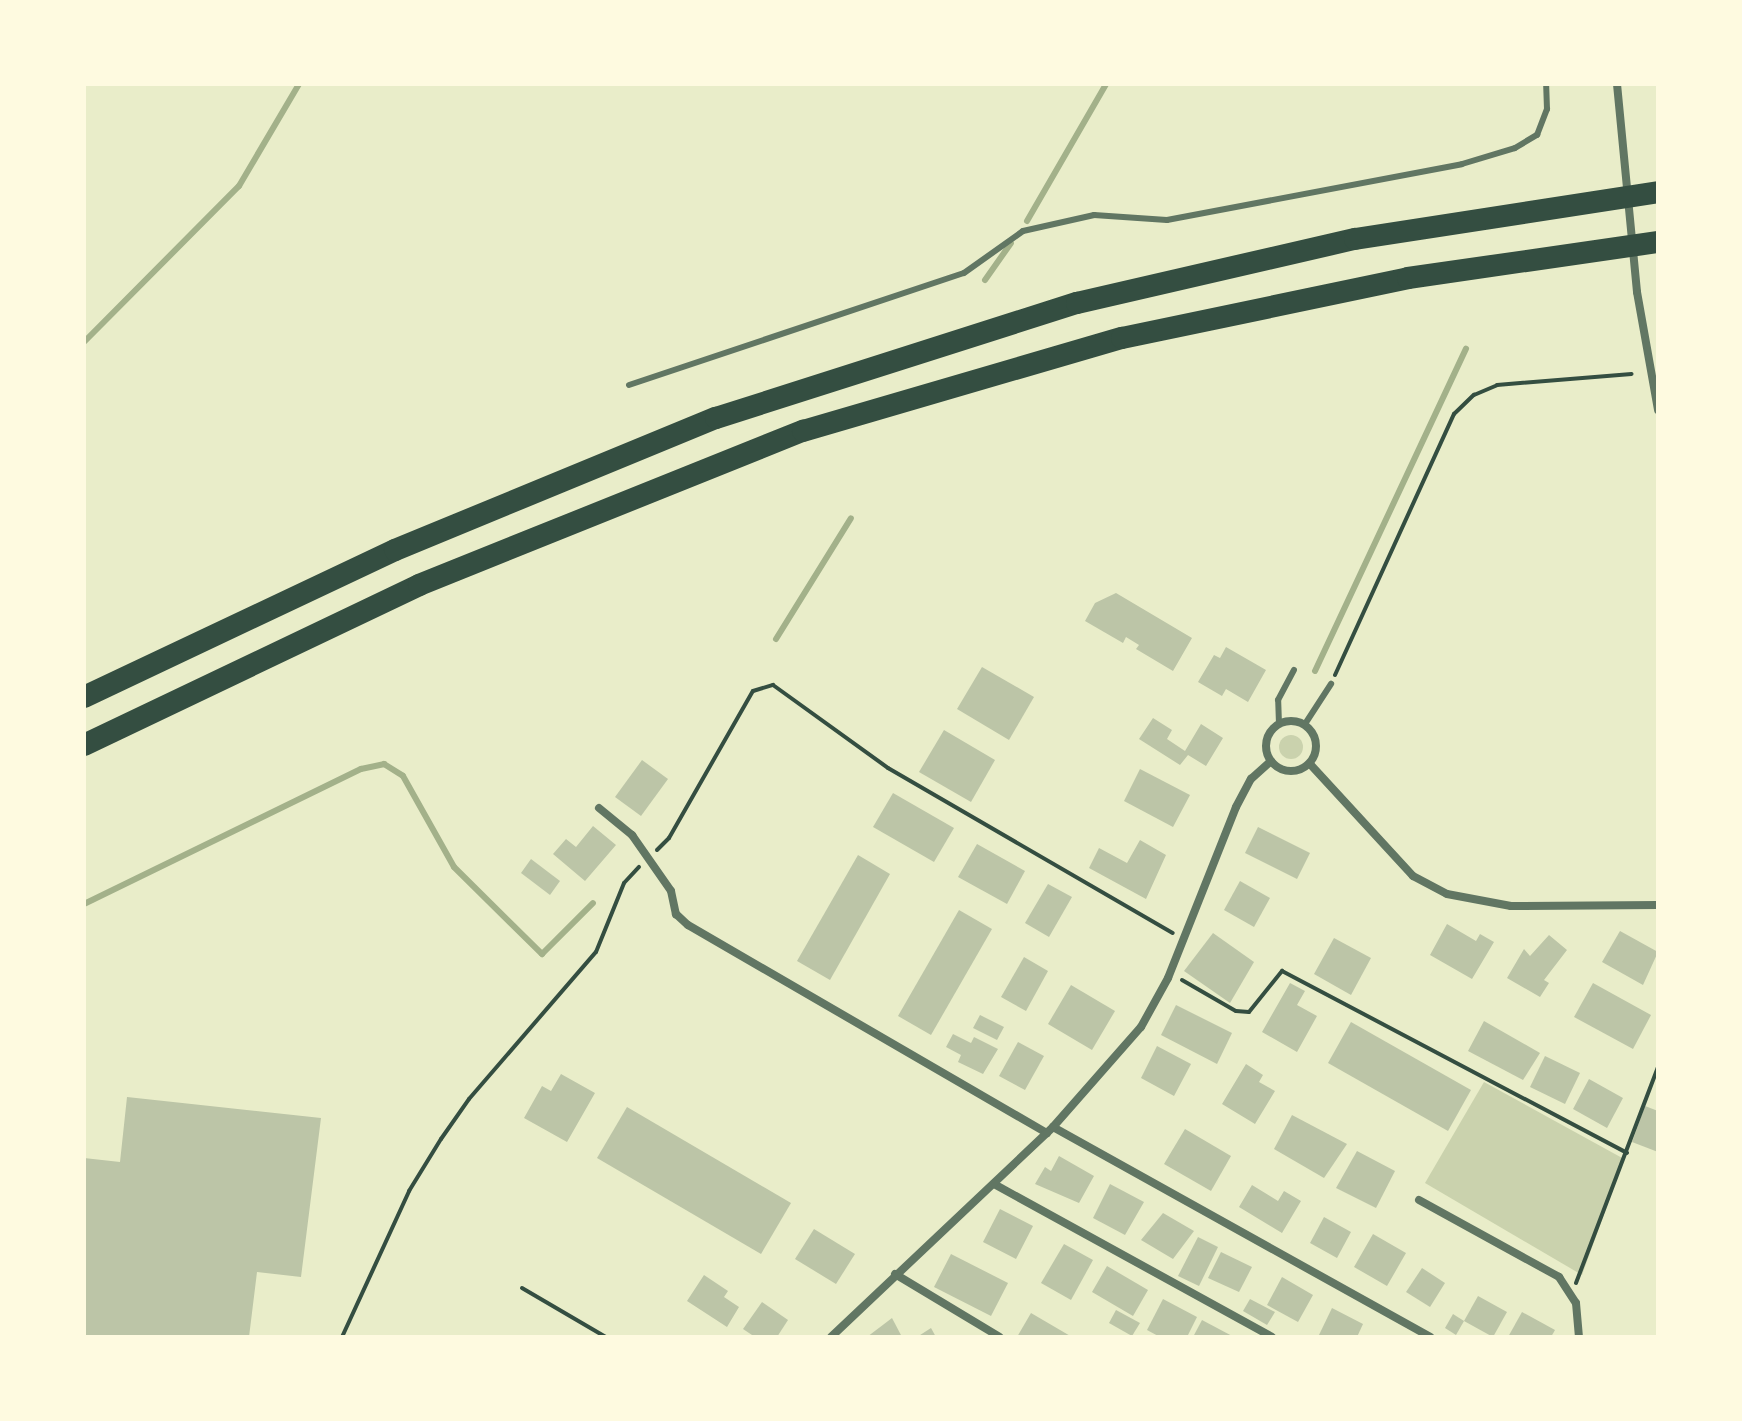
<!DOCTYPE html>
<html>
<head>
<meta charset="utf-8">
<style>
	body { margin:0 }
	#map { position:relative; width:1742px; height:1421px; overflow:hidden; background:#e9edc9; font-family:"Nunito Sans",sans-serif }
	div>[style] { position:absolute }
	.green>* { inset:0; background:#cad2ad }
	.round { border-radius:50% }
	.stream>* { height:6px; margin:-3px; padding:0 3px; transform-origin:3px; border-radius:3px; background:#a3b18a }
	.building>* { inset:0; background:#bcc5a7 }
	.path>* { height:4px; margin:-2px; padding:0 2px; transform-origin:2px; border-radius:2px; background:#344e41 }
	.service>* { height:6px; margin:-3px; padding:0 3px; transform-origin:3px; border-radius:3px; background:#617663 }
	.minor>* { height:8px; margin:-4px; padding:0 4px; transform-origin:4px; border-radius:4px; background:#617663 }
	.minor>.ring { margin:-4px; padding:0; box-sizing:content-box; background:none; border:8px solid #617663; border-radius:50% }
	.motorway>* { height:22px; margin:-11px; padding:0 11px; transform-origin:11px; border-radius:11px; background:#344e41 }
	span { translate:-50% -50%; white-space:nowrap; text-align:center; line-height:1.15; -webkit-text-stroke:6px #fefae0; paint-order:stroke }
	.frame { position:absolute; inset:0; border:86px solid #fefae0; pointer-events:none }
</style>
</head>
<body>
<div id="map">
	<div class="green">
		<div class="round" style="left:1279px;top:735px;width:24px;height:24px"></div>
		<div style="clip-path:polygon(1484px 1082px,1624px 1159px,1582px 1275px,1425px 1183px)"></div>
	</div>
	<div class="stream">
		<div style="left:1027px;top:221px;width:158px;rotate:-60deg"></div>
		<div style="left:985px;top:280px;width:45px;rotate:-54.9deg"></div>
		<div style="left:84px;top:342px;width:220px;rotate:-45.2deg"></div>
		<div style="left:239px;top:186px;width:118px;rotate:-59.5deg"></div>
		<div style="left:776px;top:639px;width:142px;rotate:-58.2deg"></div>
		<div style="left:1315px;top:671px;width:356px;rotate:-64.9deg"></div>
		<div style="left:84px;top:904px;width:308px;rotate:-26deg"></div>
		<div style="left:361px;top:769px;width:24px;rotate:-12deg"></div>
		<div style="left:384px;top:764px;width:22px;rotate:32deg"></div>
		<div style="left:403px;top:776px;width:104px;rotate:60.7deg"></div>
		<div style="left:454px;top:867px;width:124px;rotate:44.7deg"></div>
		<div style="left:542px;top:954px;width:72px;rotate:-45deg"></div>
	</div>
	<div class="building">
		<div style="clip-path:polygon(1116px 593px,1192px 638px,1173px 671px,1136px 649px,1139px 645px,1126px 637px,1123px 643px,1085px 621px,1095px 603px)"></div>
		<div style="clip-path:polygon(1226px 647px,1266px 670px,1248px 702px,1226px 689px,1222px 696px,1198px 682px,1214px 655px,1220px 658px)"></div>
		<div style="clip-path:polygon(982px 667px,1034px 697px,1009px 740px,957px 709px)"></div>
		<div style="clip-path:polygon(1153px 718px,1172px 730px,1167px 739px,1185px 751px,1201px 724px,1223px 738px,1206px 766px,1188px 755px,1180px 765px,1139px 739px)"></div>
		<div style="clip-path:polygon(944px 730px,995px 760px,971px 802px,919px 772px)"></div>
		<div style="clip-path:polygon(642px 760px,668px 779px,641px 816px,615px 797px)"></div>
		<div style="clip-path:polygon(1140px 769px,1190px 795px,1173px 827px,1124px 801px)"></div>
		<div style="clip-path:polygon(893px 793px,954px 828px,934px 862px,873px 827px)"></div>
		<div style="clip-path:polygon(593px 826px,616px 845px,585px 881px,553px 854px,566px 839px,576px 847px)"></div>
		<div style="clip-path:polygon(1258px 827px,1310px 853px,1297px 879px,1245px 853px)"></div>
		<div style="clip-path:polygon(1140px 840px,1166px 855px,1146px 899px,1089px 868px,1099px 848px,1127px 863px)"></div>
		<div style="clip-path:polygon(977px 844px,1025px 871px,1007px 904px,958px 877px)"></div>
		<div style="clip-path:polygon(858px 855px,890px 874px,830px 980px,797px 961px)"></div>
		<div style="clip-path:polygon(531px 859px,560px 881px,550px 895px,521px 873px)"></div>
		<div style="clip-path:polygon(1240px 881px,1270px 898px,1254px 927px,1224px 910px)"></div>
		<div style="clip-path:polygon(1048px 884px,1072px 897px,1049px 937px,1025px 923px)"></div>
		<div style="clip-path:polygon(959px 910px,992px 929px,931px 1035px,898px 1016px)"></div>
		<div style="clip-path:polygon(1447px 924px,1476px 941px,1480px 934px,1494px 942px,1472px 979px,1430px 955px)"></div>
		<div style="clip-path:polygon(1620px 931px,1658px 952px,1643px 985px,1602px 962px)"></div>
		<div style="clip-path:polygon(1213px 933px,1254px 962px,1230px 1003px,1184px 971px)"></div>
		<div style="clip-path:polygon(1549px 935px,1567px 950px,1544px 980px,1549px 983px,1540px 997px,1507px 978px,1524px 949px,1530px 956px)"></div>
		<div style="clip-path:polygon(1334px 938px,1371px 958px,1351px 995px,1314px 974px)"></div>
		<div style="clip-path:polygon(1024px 957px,1048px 971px,1026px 1011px,1001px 997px)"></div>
		<div style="clip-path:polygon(1290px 983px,1305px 991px,1297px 1005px,1317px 1016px,1297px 1052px,1262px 1032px)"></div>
		<div style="clip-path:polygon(1593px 983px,1651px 1015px,1633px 1049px,1574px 1017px)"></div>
		<div style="clip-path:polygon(1071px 985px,1115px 1011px,1092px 1050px,1048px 1024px)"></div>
		<div style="clip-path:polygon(1176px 1005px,1232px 1033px,1217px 1064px,1161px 1035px)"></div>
		<div style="clip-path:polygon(980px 1015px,1004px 1027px,997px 1040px,973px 1028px)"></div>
		<div style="clip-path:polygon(1484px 1021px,1540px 1053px,1523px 1080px,1468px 1051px)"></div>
		<div style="clip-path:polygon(1351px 1022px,1471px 1090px,1448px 1131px,1328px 1063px)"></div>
		<div style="clip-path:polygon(953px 1034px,971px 1043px,974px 1037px,998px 1049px,983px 1074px,958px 1062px,961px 1055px,946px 1047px)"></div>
		<div style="clip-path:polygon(1018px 1042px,1044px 1056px,1025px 1090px,999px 1076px)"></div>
		<div style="clip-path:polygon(1157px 1046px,1191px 1064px,1174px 1096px,1141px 1078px)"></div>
		<div style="clip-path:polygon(1545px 1056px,1580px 1073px,1565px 1104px,1530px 1087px)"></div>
		<div style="clip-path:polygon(1246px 1064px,1263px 1075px,1259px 1082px,1275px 1091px,1255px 1124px,1222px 1104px)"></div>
		<div style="clip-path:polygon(561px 1074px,595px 1093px,567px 1142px,524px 1118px,542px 1086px,551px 1091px)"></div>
		<div style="clip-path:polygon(1589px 1079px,1623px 1098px,1607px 1128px,1573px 1109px)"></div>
		<div style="clip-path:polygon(127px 1097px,321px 1118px,301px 1277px,257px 1272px,249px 1337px,84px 1337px,84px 1158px,120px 1162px)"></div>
		<div style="clip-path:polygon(1645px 1106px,1658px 1111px,1658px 1152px,1632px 1142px)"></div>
		<div style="clip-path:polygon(627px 1107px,791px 1203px,761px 1254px,597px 1158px)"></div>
		<div style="clip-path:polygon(1292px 1115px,1347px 1144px,1324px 1178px,1274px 1149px)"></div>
		<div style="clip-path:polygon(1185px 1129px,1231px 1156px,1211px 1191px,1164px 1164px)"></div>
		<div style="clip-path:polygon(1357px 1151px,1395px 1171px,1376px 1208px,1336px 1188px)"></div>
		<div style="clip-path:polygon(1059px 1156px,1094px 1176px,1079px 1203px,1035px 1184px,1045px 1167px,1051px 1171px)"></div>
		<div style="clip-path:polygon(1110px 1184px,1144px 1202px,1125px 1235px,1093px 1218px)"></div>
		<div style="clip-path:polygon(1252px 1185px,1278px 1201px,1284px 1191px,1301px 1201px,1282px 1233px,1239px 1207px)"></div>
		<div style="clip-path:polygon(1000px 1209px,1033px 1226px,1016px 1259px,983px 1242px)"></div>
		<div style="clip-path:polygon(1163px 1213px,1194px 1231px,1173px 1259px,1141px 1240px)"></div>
		<div style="clip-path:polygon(1324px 1217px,1351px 1232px,1337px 1258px,1310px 1243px)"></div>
		<div style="clip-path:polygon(814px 1229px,855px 1254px,836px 1284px,795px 1259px)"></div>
		<div style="clip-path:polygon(1373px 1234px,1406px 1253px,1387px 1286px,1354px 1267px)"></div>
		<div style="clip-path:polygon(1198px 1237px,1218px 1247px,1199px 1286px,1178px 1276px)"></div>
		<div style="clip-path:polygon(1064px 1244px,1093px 1260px,1071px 1300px,1041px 1283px)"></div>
		<div style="clip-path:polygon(1221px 1252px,1252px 1267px,1239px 1292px,1208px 1278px)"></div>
		<div style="clip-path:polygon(951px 1254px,1008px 1283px,991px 1316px,934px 1287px)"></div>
		<div style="clip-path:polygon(1107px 1266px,1148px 1290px,1133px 1316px,1092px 1292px)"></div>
		<div style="clip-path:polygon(1422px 1268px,1445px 1283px,1430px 1307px,1406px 1292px)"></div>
		<div style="clip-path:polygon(704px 1275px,728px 1291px,724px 1297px,739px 1307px,727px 1327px,687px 1301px)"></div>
		<div style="clip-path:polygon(1282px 1277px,1313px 1295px,1298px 1322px,1267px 1305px)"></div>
		<div style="clip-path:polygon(1478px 1296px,1507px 1312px,1493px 1337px,1464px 1321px)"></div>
		<div style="clip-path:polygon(1163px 1299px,1197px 1317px,1187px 1337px,1160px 1337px,1147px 1330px)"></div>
		<div style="clip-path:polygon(1250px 1299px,1275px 1312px,1267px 1325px,1243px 1311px)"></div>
		<div style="clip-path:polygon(762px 1302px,788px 1320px,777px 1337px,755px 1337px,743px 1329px)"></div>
		<div style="clip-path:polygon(1332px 1308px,1363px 1324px,1357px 1337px,1318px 1337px)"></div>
		<div style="clip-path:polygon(1116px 1310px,1140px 1323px,1132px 1336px,1109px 1323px)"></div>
		<div style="clip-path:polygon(1522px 1312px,1555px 1330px,1551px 1337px,1508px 1337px)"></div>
		<div style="clip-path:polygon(1031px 1313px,1072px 1337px,1017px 1337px)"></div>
		<div style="clip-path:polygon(1453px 1314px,1464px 1321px,1456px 1335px,1445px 1328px)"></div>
		<div style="clip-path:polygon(892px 1318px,902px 1337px,867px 1337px)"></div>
		<div style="clip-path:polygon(1202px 1320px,1234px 1337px,1193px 1337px)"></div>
		<div style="clip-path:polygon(931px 1328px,936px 1337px,917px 1337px)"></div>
	</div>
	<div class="path">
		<div style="left:1335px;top:675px;width:287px;rotate:-65.5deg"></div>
		<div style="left:1454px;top:414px;width:28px;rotate:-44deg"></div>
		<div style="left:1474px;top:395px;width:25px;rotate:-23deg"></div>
		<div style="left:1497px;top:385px;width:135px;rotate:-4.7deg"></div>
		<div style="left:657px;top:850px;width:17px;rotate:-45deg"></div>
		<div style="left:669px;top:838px;width:169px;rotate:-60.3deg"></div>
		<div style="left:753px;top:691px;width:21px;rotate:-17deg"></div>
		<div style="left:773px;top:685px;width:142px;rotate:35.8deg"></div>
		<div style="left:888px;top:768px;width:329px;rotate:30.1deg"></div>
		<div style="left:1182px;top:980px;width:62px;rotate:29.9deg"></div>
		<div style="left:1236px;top:1011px;width:13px;rotate:4deg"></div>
		<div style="left:1249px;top:1012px;width:53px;rotate:-51.2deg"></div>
		<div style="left:1282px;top:971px;width:390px;rotate:27.8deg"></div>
		<div style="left:1576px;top:1283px;width:231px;rotate:-69.2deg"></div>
		<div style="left:522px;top:1288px;width:97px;rotate:30.3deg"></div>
		<div style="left:342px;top:1337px;width:161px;rotate:-65.3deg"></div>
		<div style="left:409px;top:1191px;width:61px;rotate:-58.4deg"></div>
		<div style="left:441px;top:1139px;width:49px;rotate:-55deg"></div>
		<div style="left:469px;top:1099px;width:194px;rotate:-49.2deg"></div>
		<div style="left:596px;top:952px;width:74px;rotate:-67.9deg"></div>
		<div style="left:624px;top:883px;width:22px;rotate:-47deg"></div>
	</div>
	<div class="service">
		<div style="left:629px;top:385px;width:353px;rotate:-18.5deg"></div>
		<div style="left:964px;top:273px;width:72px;rotate:-35.4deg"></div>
		<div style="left:1023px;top:231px;width:73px;rotate:-12.7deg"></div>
		<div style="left:1094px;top:215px;width:73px;rotate:3.9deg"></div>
		<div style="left:1167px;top:220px;width:300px;rotate:-10.7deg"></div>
		<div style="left:1462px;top:164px;width:55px;rotate:-16.8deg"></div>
		<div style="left:1515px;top:148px;width:26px;rotate:-31deg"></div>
		<div style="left:1537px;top:135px;width:28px;rotate:-69deg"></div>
		<div style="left:1547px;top:109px;width:25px;rotate:-92deg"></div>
		<div style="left:1279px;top:724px;width:24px;rotate:-92deg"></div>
		<div style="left:1278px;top:700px;width:34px;rotate:-62deg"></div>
		<div style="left:1305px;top:724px;width:48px;rotate:-57deg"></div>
	</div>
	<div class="minor">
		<div style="left:1617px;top:84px;width:209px;rotate:84.5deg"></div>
		<div style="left:1637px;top:292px;width:120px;rotate:79.9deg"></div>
		<div class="ring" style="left:1266px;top:721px;width:42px;height:42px"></div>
		<div style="left:1310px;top:764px;width:152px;rotate:47.4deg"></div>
		<div style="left:1413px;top:876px;width:38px;rotate:28deg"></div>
		<div style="left:1447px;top:894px;width:65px;rotate:10.6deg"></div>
		<div style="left:1511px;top:906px;width:147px;rotate:-0.4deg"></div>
		<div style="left:599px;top:808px;width:43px;rotate:39.3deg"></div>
		<div style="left:632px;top:835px;width:68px;rotate:55.1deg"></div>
		<div style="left:671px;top:891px;width:24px;rotate:78deg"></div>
		<div style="left:676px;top:914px;width:16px;rotate:43deg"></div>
		<div style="left:688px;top:925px;width:415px;rotate:30.1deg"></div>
		<div style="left:1053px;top:1127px;width:432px;rotate:29.1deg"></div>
		<div style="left:994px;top:1184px;width:317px;rotate:28.8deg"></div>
		<div style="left:1419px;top:1200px;width:160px;rotate:28.8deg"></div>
		<div style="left:1559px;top:1277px;width:31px;rotate:57deg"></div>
		<div style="left:1576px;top:1303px;width:34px;rotate:85deg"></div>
		<div style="left:895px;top:1274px;width:122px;rotate:31deg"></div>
		<div style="left:831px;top:1337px;width:306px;rotate:-43.4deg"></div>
		<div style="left:1053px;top:1127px;width:133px;rotate:-48.7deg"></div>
		<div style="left:1141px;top:1027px;width:56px;rotate:-61.1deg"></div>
		<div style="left:1168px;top:978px;width:184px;rotate:-68.3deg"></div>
		<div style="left:1236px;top:807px;width:32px;rotate:-62deg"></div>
		<div style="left:1251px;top:779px;width:27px;rotate:-42deg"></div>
	</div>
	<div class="motorway">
		<div style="left:84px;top:697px;width:344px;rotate:-25.3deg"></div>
		<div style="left:395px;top:550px;width:347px;rotate:-22.4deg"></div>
		<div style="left:716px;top:418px;width:379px;rotate:-17.7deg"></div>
		<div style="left:1077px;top:303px;width:285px;rotate:-13deg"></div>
		<div style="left:1355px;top:239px;width:307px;rotate:-8.8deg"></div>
		<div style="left:84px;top:745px;width:371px;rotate:-25.5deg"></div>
		<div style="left:419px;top:585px;width:414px;rotate:-21.9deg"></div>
		<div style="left:803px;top:431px;width:332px;rotate:-16.3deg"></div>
		<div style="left:1122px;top:338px;width:292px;rotate:-11.8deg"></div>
		<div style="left:1408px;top:278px;width:253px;rotate:-8.2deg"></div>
	</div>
	<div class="frame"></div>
</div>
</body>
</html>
